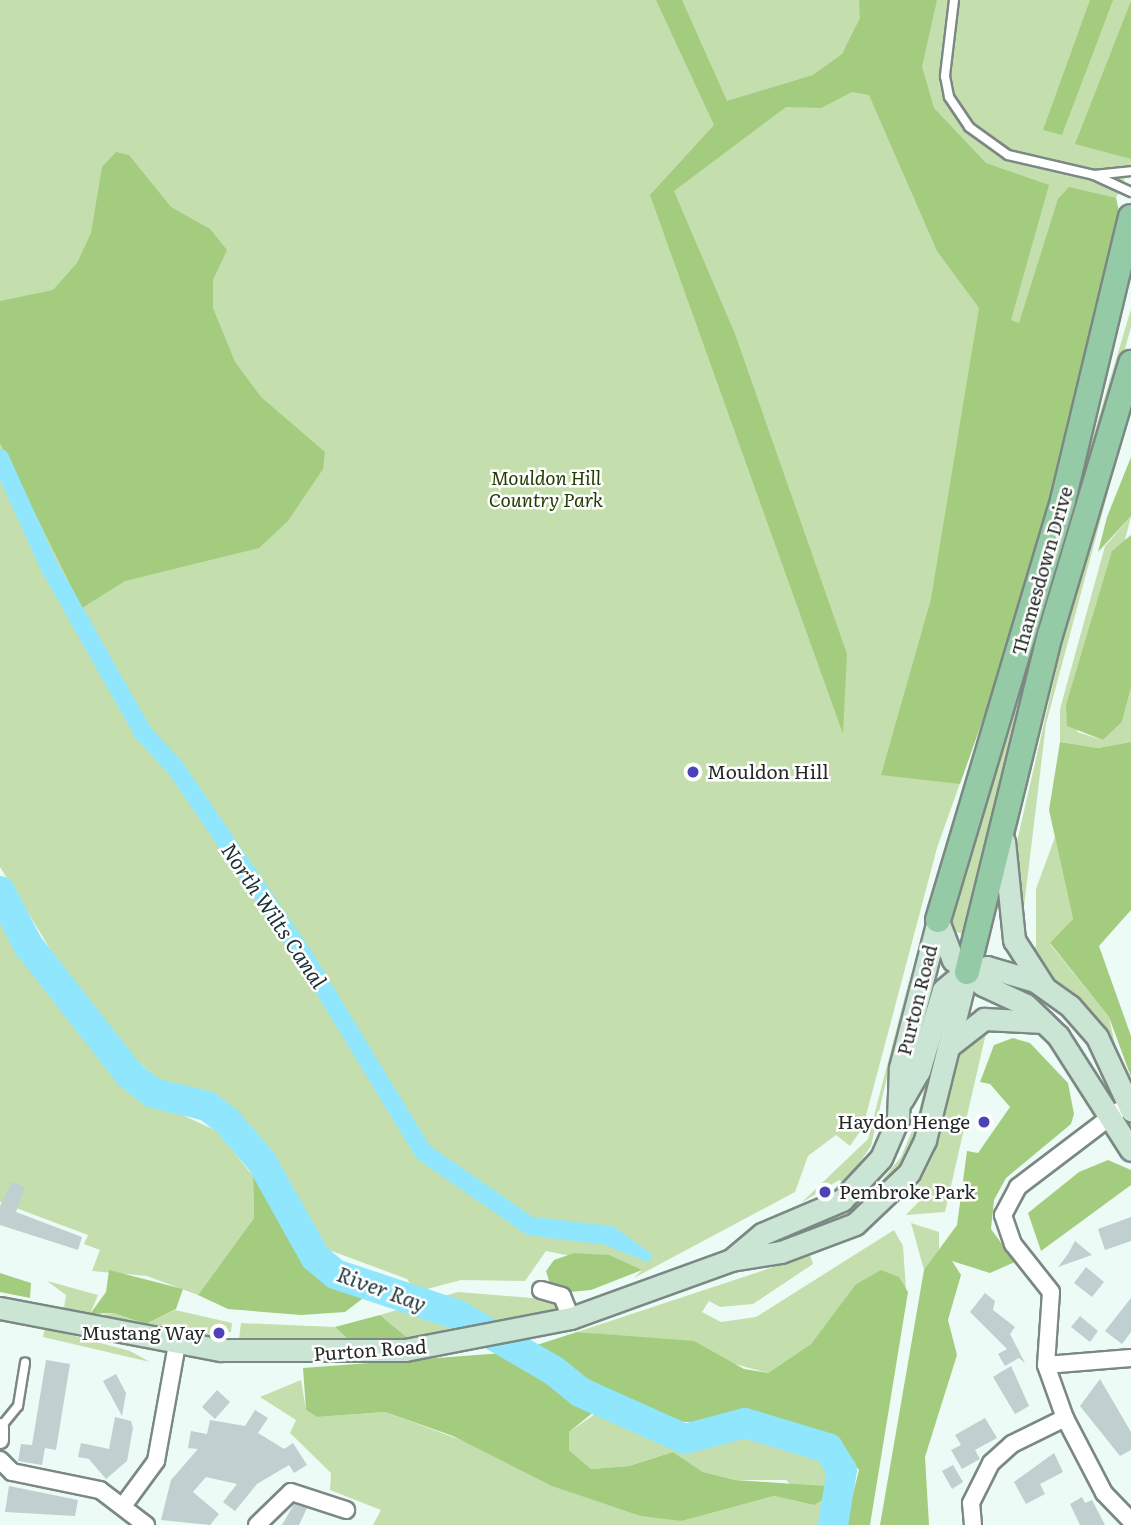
<!DOCTYPE html>
<html>
<head>
<meta charset="utf-8">
<style>
	body { margin:0 }
	#map { position:relative; width:1131px; height:1525px; overflow:hidden; background:#edfbf6; font-family:Literata,serif }
	div>[style] { position:absolute }
	.green>* { inset:0; background:#c5deae }
	.forest>* { inset:0; background:#a4cc7e }
	.water>* { inset:0; background:#8fe6fd }
	.canal>* { height:18px; margin:-9px; padding:0 9px; transform-origin:9px; border-radius:9px; background:#8fe6fd }
	.river>* { height:30px; margin:-15px; padding:0 15px; transform-origin:15px; border-radius:15px; background:#8fe6fd }
	.building>* { inset:0; background:#c0cfcf }
	.roads { filter:drop-shadow(2px 0 #7b8884) drop-shadow(-2px 0 #7b8884) drop-shadow(0 2px #7b8884) drop-shadow(0 -2px #7b8884) }
	.service>* { height:8px; margin:-4px; padding:0 4px; transform-origin:4px; border-radius:4px; background:#fff }
	.minor>* { height:16px; margin:-8px; padding:0 8px; transform-origin:8px; border-radius:8px; background:#fff }
	.secondary>* { height:21px; margin:-10.5px; padding:0 10.5px; transform-origin:10.5px; border-radius:10.5px; background:#cae5d3 }
	.primary>* { height:24px; margin:-12px; padding:0 12px; transform-origin:12px; border-radius:12px; background:#95caa6 }
	.dots>* { width:19px; height:19px; translate:-50% -50%; box-sizing:border-box; border:4px solid #fff; border-radius:50% }
	span { translate:-50% -50%; white-space:nowrap; text-align:center; line-height:1.15; -webkit-text-stroke:5px #fff; paint-order:stroke }
	.park-label { font-size:19px; color:#243c02; font-style:italic }
	.street-label { font-size:19px; color:#252a28 }
	.poi-label { font-size:19px; color:#252a28 }
	.left { translate:0 -50%; text-align:left }
	.right { translate:-100% -50%; text-align:right }
	.water-label { font-size:21px; color:#1c3136; font-style:italic }
</style>
</head>
<body>
<div id="map">
	<div class="green">
		<div style="clip-path:polygon(0 0,1131px 0,1131px 165px,1116px 198px,1122px 226px,1035px 572px,937px 848px,863px 1127px,850px 1146px,836px 1135px,808px 1156px,795px 1192px,634px 1278px,642px 1270px,546px 1251px,525px 1281px,461px 1280px,416px 1292px,407px 1279px,321px 1247px,261px 1140px,229px 1109px,198px 1092px,165px 1084px,137px 1061px,74px 988px,0 867px)"></div>
		<div style="clip-path:polygon(1131px 309px,1131px 327px,966px 935px,950px 930px,951px 913px)"></div>
		<div style="clip-path:polygon(1131px 406px,1046px 724px,1020px 940px,1015px 850px,1075px 588px)"></div>
		<div style="clip-path:polygon(1131px 516px,1077px 732px,1103px 740px,1122px 722px,1131px 688px,1131px 742px,1098px 748px,1060px 742px,1060px 709px,1105px 546px)"></div>
		<div style="clip-path:polygon(1055px 837px,1073px 919px,1050px 944px,1109px 1017px,1115px 1045px,1086px 1005px,1044px 972px,1030px 950px,1036px 946px,1036px 889px)"></div>
		<div style="clip-path:polygon(0 919px,88px 1039px,141px 1096px,217px 1131px,253px 1176px,254px 1218px,198px 1295px,147px 1276px,92px 1271px,100px 1250px,84px 1244px,88px 1235px,0 1202px)"></div>
		<div style="clip-path:polygon(913px 965px,871px 1146px,845px 1184px,839px 1180px,801px 1203px,868px 1139px)"></div>
		<div style="clip-path:polygon(944px 1005px,949px 1007px,917px 1135px,904px 1161px,861px 1207px,814px 1231px,813px 1225px,870px 1195px,901px 1157px,917px 1119px)"></div>
		<div style="clip-path:polygon(987px 1029px,945px 1212px,906px 1215px,927px 1193px,918px 1186px,932px 1158px,959px 1054px)"></div>
		<div style="clip-path:polygon(911px 1223px,939px 1232px,939px 1256px,924px 1270px)"></div>
		<div style="clip-path:polygon(894px 1230px,903px 1246px,906px 1290px,899px 1277px,855px 1285px,811px 1344px,768px 1373px,635px 1337px,577px 1332px,810px 1255px,813px 1264px,753px 1304px,720px 1307px,709px 1301px,702px 1312px,721px 1322px,756px 1317px)"></div>
		<div style="clip-path:polygon(47px 1281px,98px 1295px,90px 1314px,64px 1308px,66px 1295px)"></div>
		<div style="clip-path:polygon(458px 1292px,555px 1300px,559px 1310px,511px 1323px,477px 1321px,410px 1340px,380px 1315px)"></div>
		<div style="clip-path:polygon(175px 1310px,232px 1323px,231px 1332px,214px 1330px,212px 1337px,97px 1316px,113px 1313px,146px 1324px)"></div>
		<div style="clip-path:polygon(241px 1323px,335px 1327px,350px 1341px,239px 1339px)"></div>
		<div style="clip-path:polygon(45px 1328px,130px 1351px,150px 1362px,43px 1337px)"></div>
		<div style="clip-path:polygon(301px 1380px,306px 1410px,317px 1417px,385px 1412px,682px 1521px,774px 1496px,814px 1505px,786px 1480px,735px 1480px,703px 1472px,673px 1452px,629px 1466px,591px 1469px,569px 1450px,569px 1432px,598px 1412px,626px 1419px,675px 1449px,747px 1438px,826px 1459px,833px 1467px,831px 1490px,822px 1525px,373px 1525px,381px 1510px,330px 1490px,331px 1473px,290px 1433px,296px 1420px,260px 1397px)"></div>
	</div>
	<div class="forest">
		<div style="clip-path:polygon(656px 0,682px 0,727px 101px,813px 75px,842px 54px,860px 18px,859px 0,937px 0,922px 67px,934px 108px,986px 163px,1049px 185px,1011px 320px,1019px 323px,1058px 199px,1069px 187px,1116px 198px,1122px 226px,1035px 572px,960px 784px,881px 775px,931px 599px,979px 308px,937px 251px,869px 95px,852px 92px,821px 108px,786px 107px,674px 191px,735px 334px,847px 654px,843px 734px,650px 195px,714px 125px)"></div>
		<div style="clip-path:polygon(1090px 0,1113px 0,1062px 135px,1043px 130px)"></div>
		<div style="clip-path:polygon(1131px 1px,1131px 159px,1075px 144px)"></div>
		<div style="clip-path:polygon(116px 152px,129px 155px,171px 207px,210px 229px,227px 250px,213px 280px,213px 308px,235px 362px,261px 397px,325px 452px,323px 469px,288px 521px,259px 548px,125px 581px,82px 608px,0 443px,0 301px,53px 290px,77px 263px,91px 233px,102px 167px)"></div>
		<div style="clip-path:polygon(1131px 457px,1131px 516px,1098px 552px,1107px 517px)"></div>
		<div style="clip-path:polygon(1131px 535px,1131px 688px,1122px 722px,1103px 740px,1067px 726px,1066px 705px,1112px 551px)"></div>
		<div style="clip-path:polygon(1060px 742px,1098px 748px,1131px 742px,1131px 910px,1099px 946px,1131px 1036px,1131px 1077px,1109px 1017px,1050px 943px,1073px 919px,1049px 810px)"></div>
		<div style="clip-path:polygon(1013px 1038px,1030px 1043px,1068px 1083px,1074px 1114px,1071px 1124px,1006px 1178px,994px 1200px,991px 1229px,1015px 1262px,990px 1273px,952px 1261px,961px 1275px,948px 1320px,957px 1355px,925px 1457px,929px 1525px,880px 1525px,924px 1270px,957px 1225px,967px 1151px,978px 1153px,1010px 1107px,990px 1084px,980px 1082px,994px 1045px)"></div>
		<div style="clip-path:polygon(1108px 1160px,1131px 1170px,1131px 1185px,1041px 1251px,1028px 1213px,1079px 1172px)"></div>
		<div style="clip-path:polygon(253px 1176px,326px 1260px,366px 1296px,345px 1312px,301px 1315px,228px 1309px,198px 1295px,254px 1218px)"></div>
		<div style="clip-path:polygon(574px 1253px,609px 1255px,642px 1270px,591px 1290px,570px 1292px,550px 1284px,546px 1271px,554px 1260px)"></div>
		<div style="clip-path:polygon(109px 1270px,183px 1289px,176px 1309px,146px 1324px,113px 1313px,90px 1314px,106px 1292px)"></div>
		<div style="clip-path:polygon(881px 1270px,899px 1277px,908px 1292px,870px 1525px,845px 1525px,859px 1470px,847px 1456px,752px 1412px,707px 1423px,670px 1421px,606px 1402px,569px 1432px,569px 1450px,591px 1469px,629px 1466px,673px 1452px,703px 1472px,735px 1480px,825px 1486px,827px 1497px,814px 1505px,774px 1496px,682px 1521px,641px 1516px,552px 1486px,453px 1436px,385px 1412px,317px 1417px,306px 1410px,303px 1368px,515px 1352px,577px 1332px,694px 1341px,744px 1369px,768px 1373px,811px 1344px,855px 1285px)"></div>
		<div style="clip-path:polygon(0 1273px,31px 1283px,30px 1298px,0 1292px)"></div>
		<div style="clip-path:polygon(380px 1315px,410px 1340px,350px 1341px,335px 1327px)"></div>
	</div>
	<div class="water">
		<div style="clip-path:polygon(540px 1218px,613px 1226px,653px 1255px,648px 1262px,602px 1244px,540px 1237px)"></div>
	</div>
	<div class="canal">
		<div style="left:0;top:458px;width:121px;rotate:65.6deg"></div>
		<div style="left:50px;top:568px;width:191px;rotate:60.5deg"></div>
		<div style="left:144px;top:734px;width:45px;rotate:46.8deg"></div>
		<div style="left:175px;top:767px;width:229px;rotate:55.7deg"></div>
		<div style="left:304px;top:956px;width:229px;rotate:58.7deg"></div>
		<div style="left:423px;top:1152px;width:130px;rotate:34.7deg"></div>
		<div style="left:530px;top:1226px;width:32px;rotate:5deg"></div>
	</div>
	<div class="river">
		<div style="left:0;top:891px;width:61px;rotate:62.6deg"></div>
		<div style="left:28px;top:945px;width:165px;rotate:51.9deg"></div>
		<div style="left:130px;top:1075px;width:29px;rotate:38deg"></div>
		<div style="left:153px;top:1093px;width:56px;rotate:13.5deg"></div>
		<div style="left:207px;top:1106px;width:25px;rotate:37deg"></div>
		<div style="left:227px;top:1121px;width:54px;rotate:49.5deg"></div>
		<div style="left:262px;top:1162px;width:109px;rotate:60.8deg"></div>
		<div style="left:315px;top:1257px;width:26px;rotate:40deg"></div>
		<div style="left:335px;top:1274px;width:130px;rotate:18.4deg"></div>
		<div style="left:458px;top:1315px;width:110px;rotate:30.1deg"></div>
		<div style="left:553px;top:1370px;width:35px;rotate:39deg"></div>
		<div style="left:580px;top:1392px;width:115px;rotate:24.1deg"></div>
		<div style="left:685px;top:1439px;width:62px;rotate:-14.9deg"></div>
		<div style="left:745px;top:1423px;width:87px;rotate:16.8deg"></div>
		<div style="left:828px;top:1448px;width:26px;rotate:58deg"></div>
		<div style="left:842px;top:1470px;width:56px;rotate:99.3deg"></div>
	</div>
	<div class="building">
		<div style="clip-path:polygon(12px 1182px,25px 1187px,16px 1212px,82px 1237px,78px 1250px,0 1225px,0 1206px)"></div>
		<div style="clip-path:polygon(1131px 1217px,1131px 1241px,1105px 1250px,1098px 1229px)"></div>
		<div style="clip-path:polygon(1075px 1241px,1092px 1255px,1058px 1267px,1068px 1254px)"></div>
		<div style="clip-path:polygon(1086px 1267px,1104px 1282px,1092px 1297px,1074px 1283px)"></div>
		<div style="clip-path:polygon(985px 1293px,995px 1301px,993px 1310px,1015px 1327px,1010px 1334px,1025px 1363px,1019px 1358px,1005px 1366px,998px 1354px,1007px 1349px,970px 1312px)"></div>
		<div style="clip-path:polygon(1131px 1298px,1131px 1332px,1122px 1344px,1105px 1331px)"></div>
		<div style="clip-path:polygon(1080px 1316px,1098px 1331px,1090px 1342px,1071px 1327px)"></div>
		<div style="clip-path:polygon(46px 1360px,70px 1364px,56px 1450px,45px 1448px,42px 1465px,18px 1461px,21px 1444px,32px 1445px)"></div>
		<div style="clip-path:polygon(1011px 1366px,1029px 1406px,1015px 1414px,993px 1377px)"></div>
		<div style="clip-path:polygon(116px 1374px,126px 1393px,122px 1416px,103px 1381px)"></div>
		<div style="clip-path:polygon(1100px 1379px,1131px 1432px,1131px 1450px,1120px 1456px,1080px 1406px)"></div>
		<div style="clip-path:polygon(217px 1390px,230px 1402px,215px 1419px,202px 1407px)"></div>
		<div style="clip-path:polygon(255px 1410px,268px 1418px,258px 1433px,284px 1449px,293px 1443px,307px 1465px,294px 1473px,289px 1465px,257px 1484px,235px 1511px,223px 1502px,237px 1484px,206px 1477px,193px 1492px,219px 1514px,210px 1525px,161px 1520px,171px 1480px,198px 1449px,188px 1448px,191px 1431px,207px 1434px,210px 1420px,245px 1426px)"></div>
		<div style="clip-path:polygon(115px 1417px,131px 1421px,133px 1428px,127px 1461px,106px 1479px,89px 1459px,78px 1457px,81px 1443px,109px 1449px)"></div>
		<div style="clip-path:polygon(985px 1418px,997px 1438px,975px 1450px,980px 1459px,962px 1469px,951px 1450px,961px 1445px,955px 1435px)"></div>
		<div style="clip-path:polygon(1054px 1453px,1063px 1472px,1040px 1484px,1045px 1494px,1026px 1504px,1014px 1482px)"></div>
		<div style="clip-path:polygon(953px 1465px,963px 1482px,952px 1489px,942px 1471px)"></div>
		<div style="clip-path:polygon(9px 1486px,78px 1500px,75px 1516px,5px 1512px)"></div>
		<div style="clip-path:polygon(1082px 1497px,1085px 1503px,1092px 1500px,1105px 1525px,1080px 1525px,1070px 1504px)"></div>
		<div style="clip-path:polygon(294px 1504px,307px 1508px,299px 1525px,282px 1525px)"></div>
	</div>
	<div class="roads">
		<div class="service">
			<div style="left:954px;top:0;width:77px;rotate:96.8deg"></div>
			<div style="left:945px;top:76px;width:21px;rotate:79deg"></div>
			<div style="left:949px;top:97px;width:36px;rotate:56deg"></div>
			<div style="left:969px;top:127px;width:48px;rotate:35.7deg"></div>
			<div style="left:1008px;top:155px;width:88px;rotate:13.1deg"></div>
			<div style="left:1094px;top:175px;width:37px;rotate:-6deg"></div>
			<div style="left:1094px;top:175px;width:41px;rotate:24.7deg"></div>
			<div style="left:0;top:1428px;width:28px;rotate:-51deg"></div>
			<div style="left:18px;top:1406px;width:44px;rotate:-80.8deg"></div>
		</div>
		<div class="minor">
			<div style="left:1118px;top:1111px;width:126px;rotate:142.8deg"></div>
			<div style="left:1018px;top:1187px;width:32px;rotate:118deg"></div>
			<div style="left:1003px;top:1215px;width:31px;rotate:71deg"></div>
			<div style="left:1013px;top:1244px;width:61px;rotate:51.6deg"></div>
			<div style="left:1051px;top:1292px;width:73px;rotate:93.9deg"></div>
			<div style="left:1046px;top:1365px;width:56px;rotate:70.3deg"></div>
			<div style="left:1065px;top:1418px;width:85px;rotate:62.5deg"></div>
			<div style="left:1104px;top:1493px;width:39px;rotate:46deg"></div>
			<div style="left:541px;top:1290px;width:22px;rotate:16deg"></div>
			<div style="left:562px;top:1296px;width:24px;rotate:68deg"></div>
			<div style="left:1046px;top:1365px;width:85px;rotate:-4.7deg"></div>
			<div style="left:0;top:1427px;width:13px;rotate:90deg"></div>
			<div style="left:0;top:1460px;width:17px;rotate:45deg"></div>
			<div style="left:12px;top:1472px;width:90px;rotate:11.6deg"></div>
			<div style="left:100px;top:1490px;width:58px;rotate:37.3deg"></div>
			<div style="left:123px;top:1506px;width:56px;rotate:-53.7deg"></div>
			<div style="left:156px;top:1461px;width:119px;rotate:-79.8deg"></div>
			<div style="left:257px;top:1525px;width:47px;rotate:-44.1deg"></div>
			<div style="left:291px;top:1492px;width:58px;rotate:18.1deg"></div>
			<div style="left:973px;top:1525px;width:22px;rotate:-95deg"></div>
			<div style="left:971px;top:1503px;width:45px;rotate:-63.4deg"></div>
			<div style="left:991px;top:1463px;width:28px;rotate:-42deg"></div>
			<div style="left:1012px;top:1444px;width:59px;rotate:-26.1deg"></div>
		</div>
		<div class="secondary">
			<div style="left:1004px;top:841px;width:100px;rotate:84.2deg"></div>
			<div style="left:1014px;top:940px;width:54px;rotate:57.2deg"></div>
			<div style="left:938px;top:921px;width:42px;rotate:69deg"></div>
			<div style="left:953px;top:960px;width:39px;rotate:40deg"></div>
			<div style="left:983px;top:985px;width:47px;rotate:24.9deg"></div>
			<div style="left:1026px;top:1005px;width:45px;rotate:44.1deg"></div>
			<div style="left:1058px;top:1036px;width:135px;rotate:57.4deg"></div>
			<div style="left:948px;top:1047px;width:46px;rotate:-37.9deg"></div>
			<div style="left:984px;top:1019px;width:59px;rotate:2.9deg"></div>
			<div style="left:902px;top:1100px;width:34px;rotate:-60deg"></div>
			<div style="left:919px;top:1071px;width:84px;rotate:-73.5deg"></div>
			<div style="left:943px;top:990px;width:23px;rotate:-40deg"></div>
			<div style="left:961px;top:975px;width:27px;rotate:-17deg"></div>
			<div style="left:987px;top:967px;width:50px;rotate:16.3deg"></div>
			<div style="left:1035px;top:981px;width:43px;rotate:35.5deg"></div>
			<div style="left:1070px;top:1006px;width:41px;rotate:48.9deg"></div>
			<div style="left:1097px;top:1037px;width:81px;rotate:65deg"></div>
			<div style="left:731px;top:1260px;width:40px;rotate:-40deg"></div>
			<div style="left:762px;top:1234px;width:87px;rotate:-23deg"></div>
			<div style="left:842px;top:1200px;width:57px;rotate:-47.1deg"></div>
			<div style="left:881px;top:1158px;width:43px;rotate:-66.4deg"></div>
			<div style="left:898px;top:1119px;width:51px;rotate:-87.8deg"></div>
			<div style="left:900px;top:1068px;width:153px;rotate:-75.6deg"></div>
			<div style="left:0;top:1308px;width:225px;rotate:10.8deg"></div>
			<div style="left:221px;top:1350px;width:184px"></div>
			<div style="left:405px;top:1350px;width:169px;rotate:-10.9deg"></div>
			<div style="left:571px;top:1318px;width:170px;rotate:-19.9deg"></div>
			<div style="left:731px;top:1260px;width:51px;rotate:-9.1deg"></div>
			<div style="left:781px;top:1252px;width:79px;rotate:-20.7deg"></div>
			<div style="left:855px;top:1224px;width:74px;rotate:-43.4deg"></div>
			<div style="left:909px;top:1173px;width:37px;rotate:-64deg"></div>
			<div style="left:925px;top:1140px;width:173px;rotate:-76deg"></div>
		</div>
		<div class="primary">
			<div style="left:938px;top:920px;width:438px;rotate:-73.4deg"></div>
			<div style="left:1063px;top:500px;width:291px;rotate:-76.5deg"></div>
			<div style="left:967px;top:972px;width:347px;rotate:-76.2deg"></div>
			<div style="left:1050px;top:635px;width:284px;rotate:-73.4deg"></div>
		</div>
	</div>
	<div class="dots">
		<div style="left:693px;top:772px;background:#4d43b9"></div>
		<div style="left:984px;top:1122px;background:#4d43b9"></div>
		<div style="left:825px;top:1192px;background:#4d43b9"></div>
		<div style="left:219px;top:1333px;background:#4d43b9"></div>
	</div>
	<div class="park-label">
		<span style="left:546px;top:489px">Mouldon Hill<br>Country Park</span>
	</div>
	<div class="street-label">
		<span style="left:1042px;top:571px;rotate:-74deg">Thamesdown Drive</span>
		<span style="left:917px;top:1000px;rotate:-76deg">Purton Road</span>
		<span style="left:370px;top:1350px;rotate:-4deg">Purton Road</span>
	</div>
	<div class="poi-label">
		<span class="left" style="left:707px;top:772px">Mouldon Hill</span>
		<span class="right" style="left:970px;top:1122px">Haydon Henge</span>
		<span class="left" style="left:839px;top:1192px">Pembroke Park</span>
		<span class="right" style="left:205px;top:1333px">Mustang Way</span>
	</div>
	<div class="water-label">
		<span style="left:275px;top:915px;rotate:56deg">North Wilts Canal</span>
		<span style="left:382px;top:1288px;rotate:20deg">River Ray</span>
	</div>
</div>
</body>
</html>
